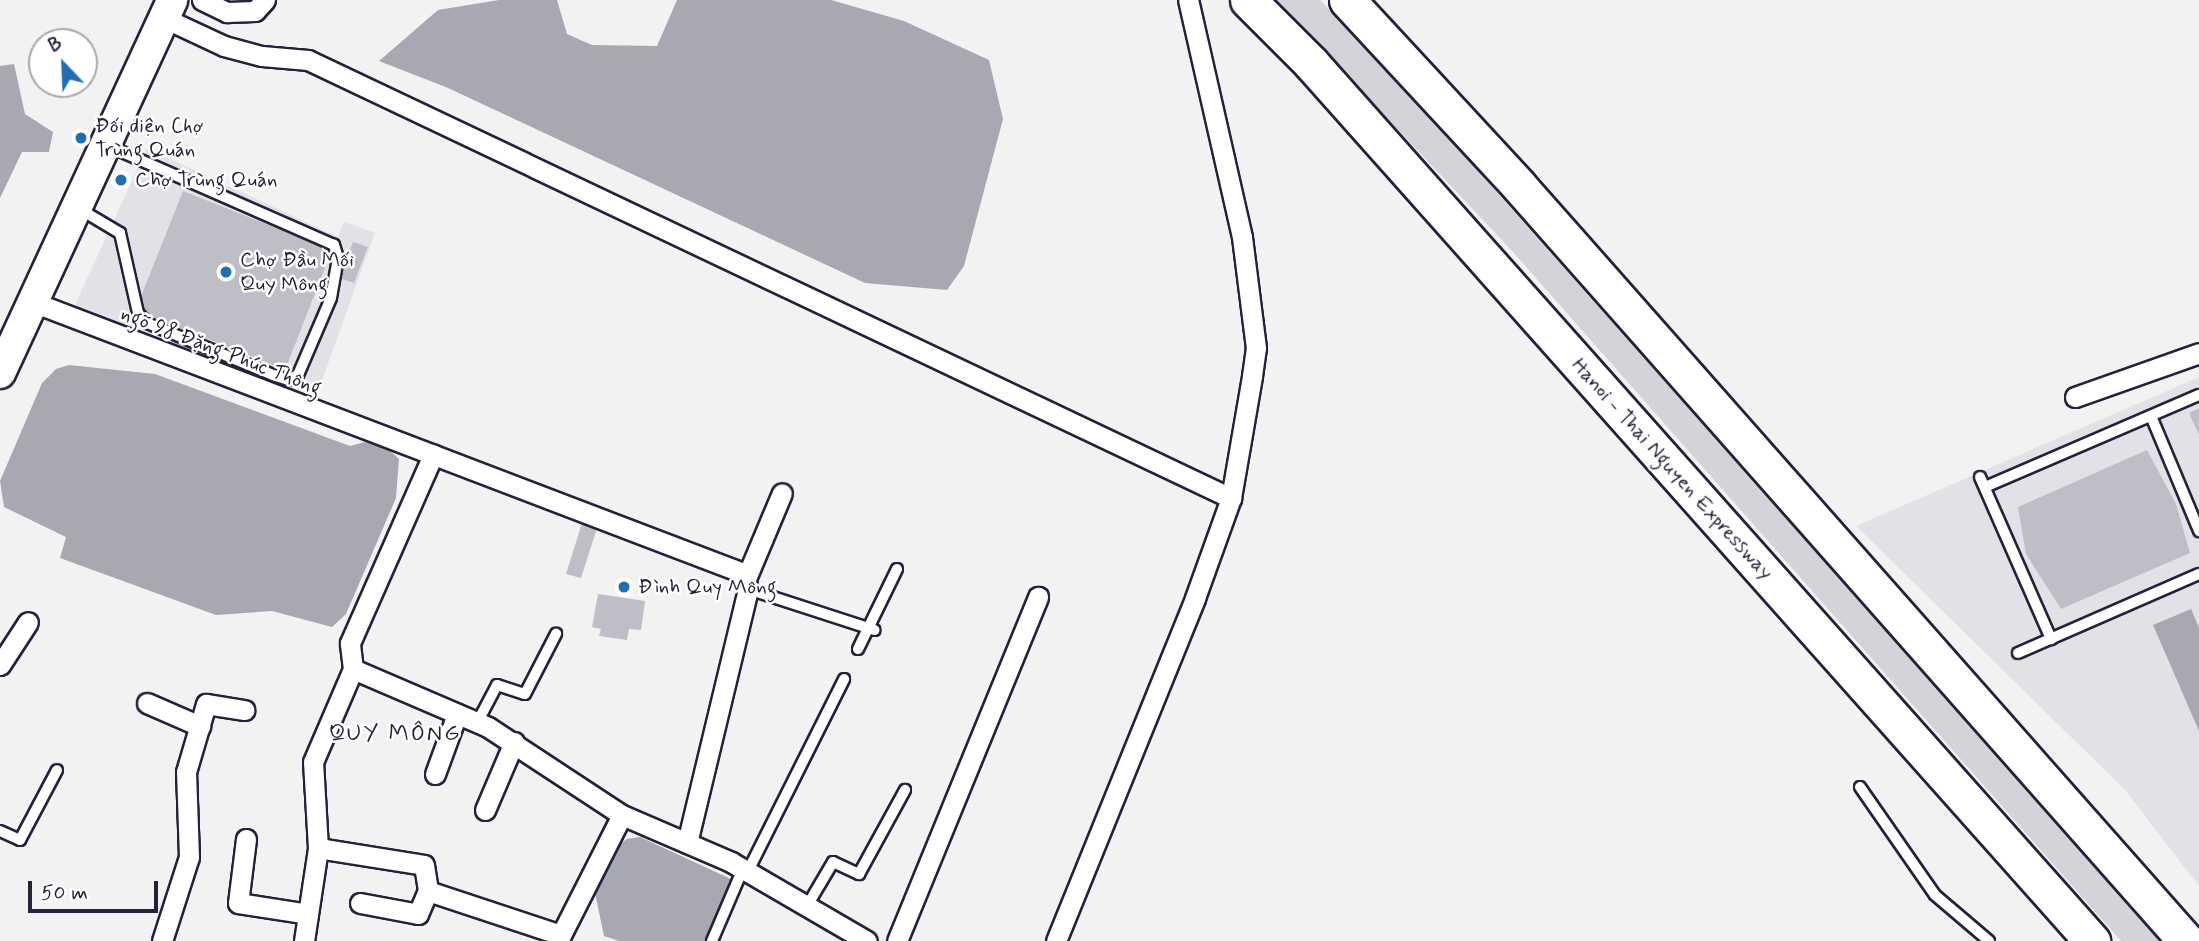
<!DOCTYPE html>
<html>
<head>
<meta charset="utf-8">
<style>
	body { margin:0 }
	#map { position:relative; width:2199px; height:941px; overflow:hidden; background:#f2f2f3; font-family:Mynerve,sans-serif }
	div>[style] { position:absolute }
	.built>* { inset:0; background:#e2e2e6 }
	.green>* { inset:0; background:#d3d3d8 }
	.water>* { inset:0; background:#a8a8b2 }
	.building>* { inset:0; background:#bebec6 }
	.roads { filter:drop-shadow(2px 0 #22223b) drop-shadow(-2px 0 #22223b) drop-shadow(0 2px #22223b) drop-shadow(0 -2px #22223b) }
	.service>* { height:10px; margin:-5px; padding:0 5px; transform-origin:5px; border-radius:5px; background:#fff }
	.minor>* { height:19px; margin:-9.5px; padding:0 9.5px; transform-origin:9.5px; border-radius:9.5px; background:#fff }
	.primary>* { height:30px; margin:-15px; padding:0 15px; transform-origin:15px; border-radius:15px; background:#fff }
	.motorway>* { height:35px; margin:-17.5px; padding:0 17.5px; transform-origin:17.5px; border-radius:17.5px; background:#fff }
	.dots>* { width:19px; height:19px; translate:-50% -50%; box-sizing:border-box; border:4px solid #fff; border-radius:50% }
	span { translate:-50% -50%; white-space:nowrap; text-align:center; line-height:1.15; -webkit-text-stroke:5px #fff; paint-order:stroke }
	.poi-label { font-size:21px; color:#22223b }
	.left { translate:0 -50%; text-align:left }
	.street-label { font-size:21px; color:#22223b }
	.neighbourhood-label { font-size:23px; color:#22223b; letter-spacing:2px }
	.north { position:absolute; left:28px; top:28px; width:70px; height:70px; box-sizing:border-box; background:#fff; border:2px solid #a7a7b1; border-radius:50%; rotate:337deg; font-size:19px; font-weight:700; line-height:28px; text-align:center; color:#22223b }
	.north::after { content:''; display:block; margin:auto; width:24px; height:32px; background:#1f6fb2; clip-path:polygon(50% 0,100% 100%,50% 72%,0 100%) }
	.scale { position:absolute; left:28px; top:881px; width:130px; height:32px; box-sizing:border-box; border:4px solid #22223b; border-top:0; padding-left:9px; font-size:21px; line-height:24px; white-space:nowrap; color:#22223b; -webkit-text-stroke:5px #fff; paint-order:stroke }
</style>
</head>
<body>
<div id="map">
	<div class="built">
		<div style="clip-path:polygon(147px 148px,338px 237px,344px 221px,375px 233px,321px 383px,294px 395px,74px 307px)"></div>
		<div style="clip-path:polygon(2199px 377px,2199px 886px,2125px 790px,1856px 526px)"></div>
	</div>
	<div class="green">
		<div style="clip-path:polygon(1276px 0,1320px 0,1405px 89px,2161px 941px,2121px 941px,1513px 252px)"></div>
	</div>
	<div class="water">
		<div style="clip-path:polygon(499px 0,557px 0,567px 34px,592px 45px,657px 46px,677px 0,831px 0,904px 21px,989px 60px,1003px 119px,964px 266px,947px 290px,865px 283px,448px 88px,379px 61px,438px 10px)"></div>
		<div style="clip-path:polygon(14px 64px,25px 114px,53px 132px,49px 152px,22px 152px,0 198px,0 66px)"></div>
		<div style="clip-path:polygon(69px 365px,155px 374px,350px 446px,365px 442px,388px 449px,399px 459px,396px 498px,346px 614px,332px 627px,272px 611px,216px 615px,60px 558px,66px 537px,4px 507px,0 481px,42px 383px,56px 369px)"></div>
		<div style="clip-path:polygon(2191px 609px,2199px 628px,2199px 731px,2153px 625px)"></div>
		<div style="clip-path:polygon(640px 837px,731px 879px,712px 941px,619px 941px,604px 936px,595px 893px,610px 851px,627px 839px)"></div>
	</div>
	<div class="building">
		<div style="clip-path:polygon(183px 191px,332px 250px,285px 370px,146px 314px,140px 299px)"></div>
		<div style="clip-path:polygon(353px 242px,368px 247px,354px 283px,339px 278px)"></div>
		<div style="clip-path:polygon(2199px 408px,2199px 435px,2189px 413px)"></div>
		<div style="clip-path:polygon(2147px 450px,2176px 504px,2190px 553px,2061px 609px,2026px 554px,2018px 507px)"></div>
		<div style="clip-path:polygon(582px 523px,597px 528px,581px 578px,566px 574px)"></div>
		<div style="clip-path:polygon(598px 594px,645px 601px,641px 630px,629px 629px,627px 640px,599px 636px,601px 629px,592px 627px)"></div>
	</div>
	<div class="roads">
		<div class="service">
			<div style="left:78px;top:208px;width:49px;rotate:30.8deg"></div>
			<div style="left:120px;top:233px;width:82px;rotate:77.3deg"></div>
			<div style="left:138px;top:313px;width:13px;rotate:48deg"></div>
			<div style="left:147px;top:323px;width:136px;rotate:22.4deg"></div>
			<div style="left:273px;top:375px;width:16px;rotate:18deg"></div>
			<div style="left:288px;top:380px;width:11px;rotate:-27deg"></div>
			<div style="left:298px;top:375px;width:84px;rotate:-66.8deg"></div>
			<div style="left:331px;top:298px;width:41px;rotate:-80.1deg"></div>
			<div style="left:338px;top:258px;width:14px;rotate:-107deg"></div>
			<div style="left:334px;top:245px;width:246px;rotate:-156.3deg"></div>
			<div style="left:2151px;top:416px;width:125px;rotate:67.3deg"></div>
			<div style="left:1980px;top:477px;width:177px;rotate:66.3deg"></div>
			<div style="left:1985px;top:487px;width:233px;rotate:-23.3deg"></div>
			<div style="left:748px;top:589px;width:133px;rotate:18deg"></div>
			<div style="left:858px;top:649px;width:89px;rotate:-64deg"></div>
			<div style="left:2018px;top:653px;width:197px;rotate:-23.6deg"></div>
			<div style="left:477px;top:723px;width:43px;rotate:-62.2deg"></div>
			<div style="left:497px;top:685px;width:29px;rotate:18deg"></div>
			<div style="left:525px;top:694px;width:68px;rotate:-62.7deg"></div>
			<div style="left:1860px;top:787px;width:131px;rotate:55.2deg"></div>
			<div style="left:1935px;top:895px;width:71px;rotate:40.4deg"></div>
			<div style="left:0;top:831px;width:22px;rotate:24deg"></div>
			<div style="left:20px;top:840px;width:79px;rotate:-62.1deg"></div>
			<div style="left:747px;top:873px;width:217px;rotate:-63.4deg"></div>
			<div style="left:807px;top:906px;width:51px;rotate:-59.4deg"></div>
			<div style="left:833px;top:862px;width:29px;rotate:25deg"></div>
			<div style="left:859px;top:874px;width:96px;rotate:-61.3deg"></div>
			<div style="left:712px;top:941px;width:76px;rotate:-66.8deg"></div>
		</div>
		<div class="minor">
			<div style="left:202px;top:0;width:28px;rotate:26deg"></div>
			<div style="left:227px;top:12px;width:28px;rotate:-2deg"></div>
			<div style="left:255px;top:11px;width:15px;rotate:-48deg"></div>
			<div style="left:164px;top:18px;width:66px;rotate:25deg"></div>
			<div style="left:224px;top:46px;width:39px;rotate:15deg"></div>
			<div style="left:262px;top:56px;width:46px;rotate:5deg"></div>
			<div style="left:308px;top:60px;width:1022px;rotate:25.39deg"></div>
			<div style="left:33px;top:302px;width:760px;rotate:20.89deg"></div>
			<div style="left:743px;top:573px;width:17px;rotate:73deg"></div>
			<div style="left:748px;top:589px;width:261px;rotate:103.5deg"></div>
			<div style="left:2075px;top:397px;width:132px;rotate:-19.5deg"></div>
			<div style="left:745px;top:581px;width:95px;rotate:-67.2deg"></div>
			<div style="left:0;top:665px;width:51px;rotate:-56.9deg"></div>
			<div style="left:353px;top:669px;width:147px;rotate:23.2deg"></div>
			<div style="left:488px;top:727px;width:160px;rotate:33.3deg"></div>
			<div style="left:622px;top:815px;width:119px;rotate:23.3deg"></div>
			<div style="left:731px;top:862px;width:157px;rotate:30.2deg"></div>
			<div style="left:147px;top:703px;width:58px;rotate:23.5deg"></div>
			<div style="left:435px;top:774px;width:64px;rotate:-69.9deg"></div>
			<div style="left:485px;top:810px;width:74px;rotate:-66.9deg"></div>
			<div style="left:246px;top:839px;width:64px;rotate:97.1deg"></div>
			<div style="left:238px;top:903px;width:71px;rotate:8.9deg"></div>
			<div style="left:318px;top:848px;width:107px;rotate:9.1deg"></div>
			<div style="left:424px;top:865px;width:26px;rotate:81deg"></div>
			<div style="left:428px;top:891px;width:140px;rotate:18.3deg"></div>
			<div style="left:360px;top:903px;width:59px;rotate:10.7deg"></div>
			<div style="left:418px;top:914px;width:25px;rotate:-67deg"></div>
			<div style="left:162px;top:941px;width:88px;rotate:-72.2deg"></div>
			<div style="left:189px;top:857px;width:85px;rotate:-92deg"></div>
			<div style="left:186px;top:772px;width:71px;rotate:-73.6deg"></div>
			<div style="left:206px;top:704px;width:39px;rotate:9deg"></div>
			<div style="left:304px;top:941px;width:94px;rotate:-81.4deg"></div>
			<div style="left:318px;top:848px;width:86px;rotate:-93.3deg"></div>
			<div style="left:313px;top:762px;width:101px;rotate:-66.7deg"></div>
			<div style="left:353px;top:669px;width:26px;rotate:-97deg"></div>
			<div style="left:350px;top:643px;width:206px;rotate:-66.2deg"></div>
			<div style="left:558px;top:941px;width:141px;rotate:-63.1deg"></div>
			<div style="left:897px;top:941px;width:372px;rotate:-67.7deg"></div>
			<div style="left:1056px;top:941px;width:370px;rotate:-67.9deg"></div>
			<div style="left:1195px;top:598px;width:106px;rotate:-70.2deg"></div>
			<div style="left:1231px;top:498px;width:124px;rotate:-80.2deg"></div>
			<div style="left:1252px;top:376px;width:28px;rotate:-82deg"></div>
			<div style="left:1256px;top:348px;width:112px;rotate:-97.2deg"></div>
			<div style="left:1242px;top:237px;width:243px;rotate:-102.8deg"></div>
		</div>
		<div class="primary">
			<div style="left:0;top:373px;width:411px;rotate:-65.2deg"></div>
		</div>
		<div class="motorway">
			<div style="left:1248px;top:0;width:88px;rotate:45deg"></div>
			<div style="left:1310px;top:62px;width:1177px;rotate:48.34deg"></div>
			<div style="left:1347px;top:0;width:253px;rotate:47.2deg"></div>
			<div style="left:1519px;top:186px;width:1007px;rotate:48.54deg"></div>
		</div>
	</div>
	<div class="dots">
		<div style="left:81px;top:138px;background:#1f6fb2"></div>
		<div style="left:121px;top:180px;background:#1f6fb2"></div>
		<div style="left:226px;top:272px;background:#1f6fb2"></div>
		<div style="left:624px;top:587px;background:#1f6fb2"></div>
	</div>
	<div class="poi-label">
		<span class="left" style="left:95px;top:138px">Đối diện Chợ<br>Trùng Quán</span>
		<span class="left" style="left:135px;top:180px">Chợ Trùng Quán</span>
		<span class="left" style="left:240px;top:272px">Chợ Đầu Mối<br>Quy Mông</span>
		<span class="left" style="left:638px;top:587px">Đình Quy Mông</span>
	</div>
	<div class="street-label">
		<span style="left:221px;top:351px;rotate:21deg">ngõ 98 Đặng Phúc Thông</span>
		<span style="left:1672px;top:469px;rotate:48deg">Hanoi - Thai Nguyen Expressway</span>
	</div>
	<div class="neighbourhood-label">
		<span style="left:395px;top:734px">QUY MÔNG</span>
	</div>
	<div class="north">B</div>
	<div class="scale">50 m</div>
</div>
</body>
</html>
